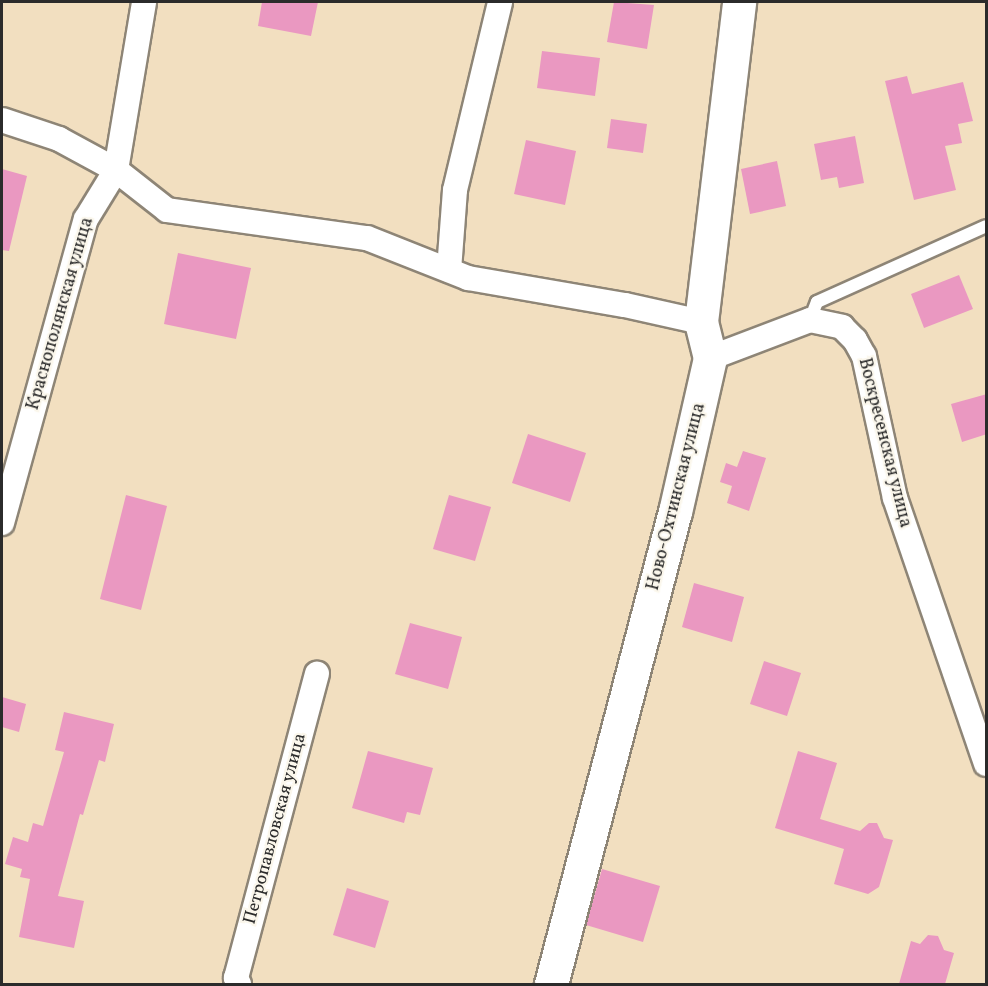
<!DOCTYPE html>
<html>
<head>
<meta charset="utf-8">
<style>
	body { margin:0 }
	#map { position:relative; width:988px; height:986px; overflow:hidden; background:#f2dfc0; font-family:Vollkorn,serif }
	div>[style] { position:absolute }
	.building>* { inset:0; background:#ea98c1 }
	.roads { filter:drop-shadow(2px 0 #8e8576) drop-shadow(-2px 0 #8e8576) drop-shadow(0 2px #8e8576) drop-shadow(0 -2px #8e8576) }
	.lane>* { height:12px; margin:-6px; padding:0 6px; transform-origin:6px; border-radius:6px; background:#fff }
	.street>* { height:24px; margin:-12px; padding:0 12px; transform-origin:12px; border-radius:12px; background:#fff }
	.secondary>* { height:33px; margin:-16.5px; padding:0 16.5px; transform-origin:16.5px; border-radius:16.5px; background:#fff }
	span { translate:-50% -50%; white-space:nowrap; text-align:center; line-height:1.15; -webkit-text-stroke:4.5px #fbf7ec; paint-order:stroke }
	.street-label { font-size:18px; color:#2b2b2b }
	.frame { position:absolute; inset:0; border:3px solid #2b2b2b; pointer-events:none }
</style>
</head>
<body>
<div id="map">
	<div class="building">
		<div style="clip-path:polygon(262px 2px,318px 2px,311px 36px,258px 26px)"></div>
		<div style="clip-path:polygon(614px 2px,654px 5px,647px 49px,607px 42px)"></div>
		<div style="clip-path:polygon(542px 51px,600px 58px,595px 96px,537px 88px)"></div>
		<div style="clip-path:polygon(907px 76px,912px 94px,963px 82px,973px 121px,958px 124px,962px 143px,945px 146px,956px 190px,914px 200px,885px 81px)"></div>
		<div style="clip-path:polygon(611px 119px,647px 124px,643px 153px,607px 148px)"></div>
		<div style="clip-path:polygon(855px 136px,864px 183px,839px 188px,837px 177px,821px 180px,814px 144px)"></div>
		<div style="clip-path:polygon(526px 140px,576px 151px,565px 205px,514px 194px)"></div>
		<div style="clip-path:polygon(777px 161px,786px 206px,750px 214px,741px 169px)"></div>
		<div style="clip-path:polygon(2px 169px,27px 176px,9px 251px,2px 250px)"></div>
		<div style="clip-path:polygon(178px 253px,251px 268px,236px 339px,164px 324px)"></div>
		<div style="clip-path:polygon(959px 275px,973px 309px,924px 328px,911px 294px)"></div>
		<div style="clip-path:polygon(987px 394px,987px 434px,962px 442px,951px 404px)"></div>
		<div style="clip-path:polygon(528px 434px,586px 453px,570px 502px,512px 483px)"></div>
		<div style="clip-path:polygon(743px 451px,766px 458px,749px 511px,727px 503px,732px 486px,720px 482px,726px 463px,737px 467px)"></div>
		<div style="clip-path:polygon(126px 495px,167px 506px,141px 610px,100px 599px)"></div>
		<div style="clip-path:polygon(449px 495px,491px 507px,475px 561px,433px 549px)"></div>
		<div style="clip-path:polygon(694px 583px,744px 597px,732px 642px,682px 627px)"></div>
		<div style="clip-path:polygon(410px 623px,462px 637px,448px 689px,395px 674px)"></div>
		<div style="clip-path:polygon(764px 661px,801px 673px,787px 716px,750px 704px)"></div>
		<div style="clip-path:polygon(2px 697px,26px 704px,19px 732px,2px 727px)"></div>
		<div style="clip-path:polygon(64px 712px,114px 724px,105px 762px,99px 760px,83px 815px,80px 814px,58px 896px,84px 901px,74px 948px,19px 937px,30px 879px,20px 877px,22px 869px,5px 864px,13px 837px,28px 842px,33px 823px,43px 826px,64px 752px,55px 750px)"></div>
		<div style="clip-path:polygon(368px 751px,433px 768px,420px 815px,407px 812px,404px 823px,352px 808px)"></div>
		<div style="clip-path:polygon(798px 751px,837px 763px,820px 819px,860px 831px,869px 823px,877px 823px,884px 838px,893px 840px,879px 887px,868px 894px,834px 884px,844px 849px,775px 828px)"></div>
		<div style="clip-path:polygon(602px 869px,660px 886px,643px 942px,586px 925px)"></div>
		<div style="clip-path:polygon(347px 888px,389px 901px,375px 948px,333px 935px)"></div>
		<div style="clip-path:polygon(928px 935px,938px 936px,944px 950px,954px 953px,945px 984px,899px 984px,911px 941px,920px 944px)"></div>
	</div>
	<div class="roads">
		<div class="lane">
			<div style="left:810px;top:320px;width:19px;rotate:-69deg"></div>
			<div style="left:817px;top:302px;width:185px;rotate:-24.2deg"></div>
		</div>
		<div class="street">
			<div style="left:2px;top:120px;width:60px;rotate:18.4deg"></div>
			<div style="left:59px;top:139px;width:65px;rotate:28.5deg"></div>
			<div style="left:116px;top:170px;width:65px;rotate:38.1deg"></div>
			<div style="left:167px;top:210px;width:202px;rotate:8deg"></div>
			<div style="left:367px;top:238px;width:109px;rotate:21.6deg"></div>
			<div style="left:468px;top:278px;width:159px;rotate:9.8deg"></div>
			<div style="left:625px;top:305px;width:78px;rotate:12.6deg"></div>
			<div style="left:449px;top:270px;width:80px;rotate:-85.7deg"></div>
			<div style="left:455px;top:190px;width:193px;rotate:-76.5deg"></div>
			<div style="left:710px;top:358px;width:107px;rotate:-20.8deg"></div>
			<div style="left:810px;top:320px;width:33px;rotate:12deg"></div>
			<div style="left:842px;top:327px;width:18px;rotate:45deg"></div>
			<div style="left:855px;top:340px;width:18px;rotate:61deg"></div>
			<div style="left:864px;top:356px;width:145px;rotate:77.7deg"></div>
			<div style="left:895px;top:498px;width:281px;rotate:71.1deg"></div>
			<div style="left:2px;top:523px;width:315px;rotate:-74.6deg"></div>
			<div style="left:86px;top:219px;width:57px;rotate:-58.5deg"></div>
			<div style="left:116px;top:170px;width:170px;rotate:-80.5deg"></div>
			<div style="left:239px;top:984px;width:7px;rotate:-117deg"></div>
			<div style="left:236px;top:978px;width:315px;rotate:-75.1deg"></div>
		</div>
		<div class="secondary">
			<div style="left:551px;top:984px;width:488px;rotate:-75.3deg"></div>
			<div style="left:675px;top:512px;width:158px;rotate:-77.2deg"></div>
			<div style="left:710px;top:358px;width:37px;rotate:-104deg"></div>
			<div style="left:701px;top:322px;width:322px;rotate:-83.2deg"></div>
		</div>
	</div>
	<div class="street-label">
		<span style="left:61px;top:314px;rotate:-74deg">Краснополянская улица</span>
		<span style="left:884px;top:443px;rotate:76deg">Воскресенская улица</span>
		<span style="left:677px;top:497px;rotate:-76deg">Ново-Охтинская улица</span>
		<span style="left:276px;top:829px;rotate:-75deg">Петропавловская улица</span>
	</div>
	<div class="frame"></div>
</div>
</body>
</html>
